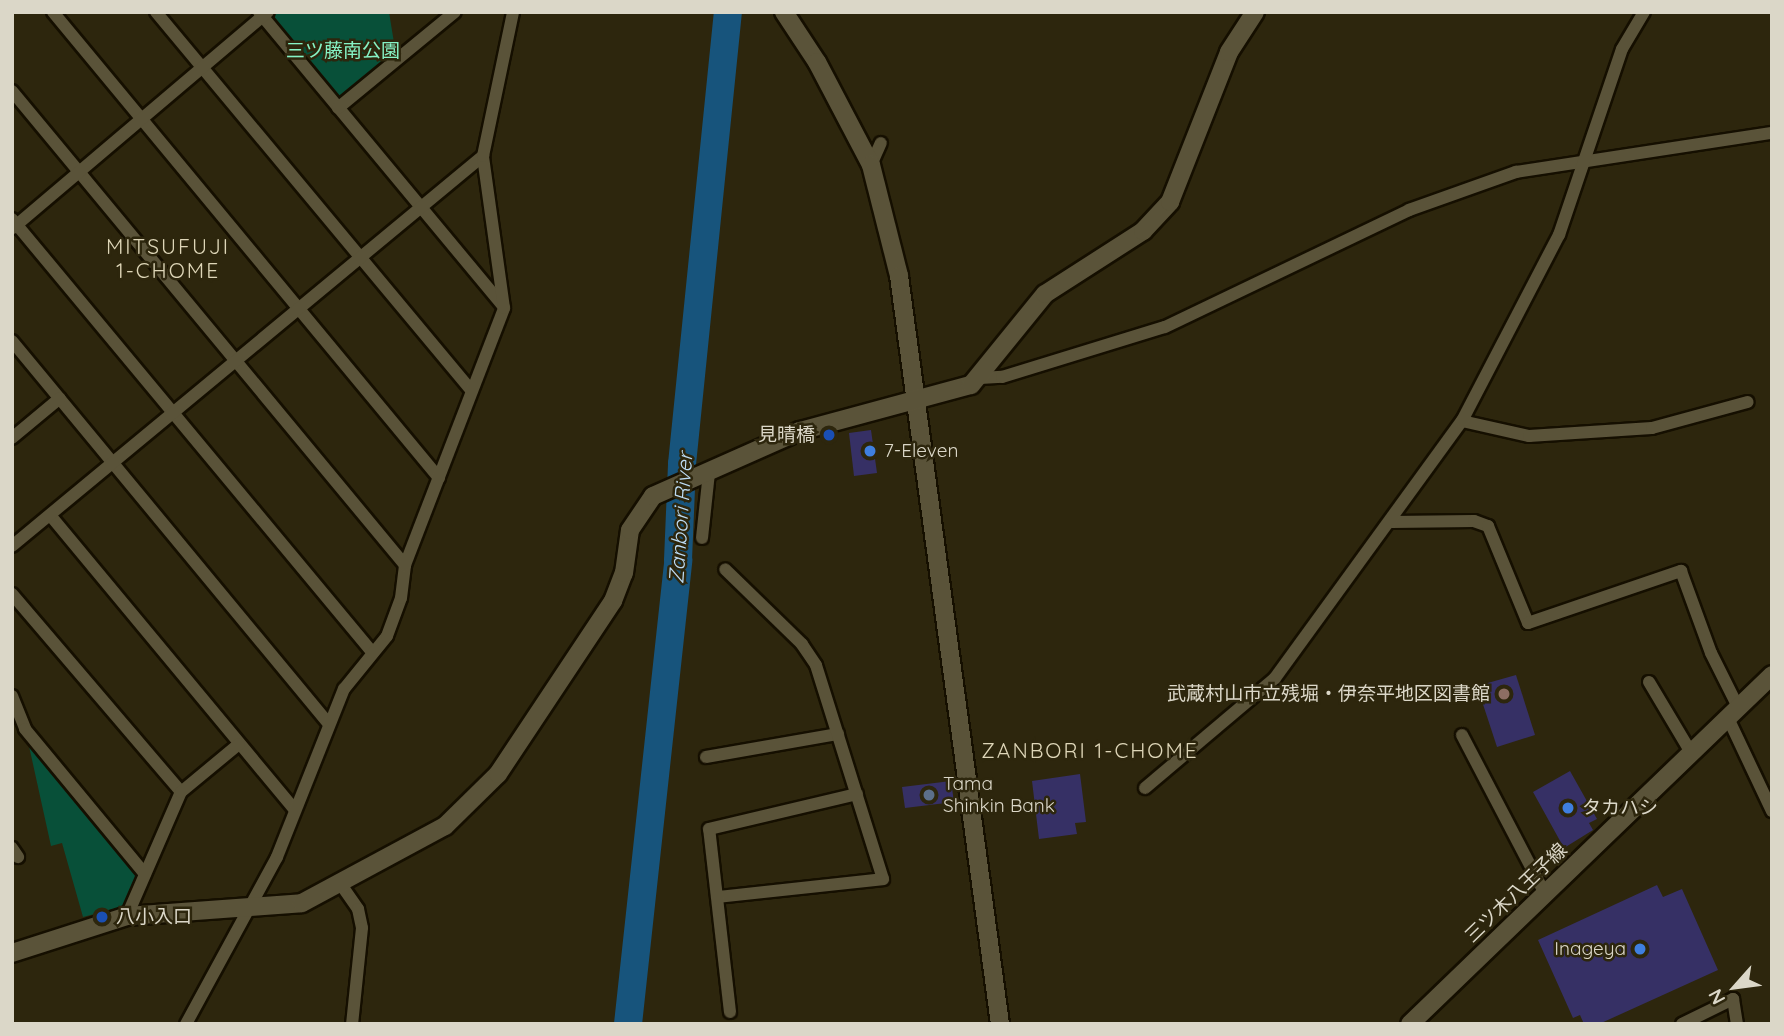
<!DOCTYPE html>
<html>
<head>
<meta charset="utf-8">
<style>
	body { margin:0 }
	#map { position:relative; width:1784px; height:1036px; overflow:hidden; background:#2d260d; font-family:Quicksand,"Noto Sans JP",sans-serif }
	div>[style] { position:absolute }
	.green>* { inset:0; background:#085039 }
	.river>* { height:28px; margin:-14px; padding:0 14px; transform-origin:14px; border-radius:14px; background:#17547c }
	.building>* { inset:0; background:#363065 }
	.roads { filter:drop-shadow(2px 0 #150f00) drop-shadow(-2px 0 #150f00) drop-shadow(0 2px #150f00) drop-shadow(0 -2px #150f00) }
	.street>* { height:12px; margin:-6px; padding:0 6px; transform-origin:6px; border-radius:6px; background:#5a5339 }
	.secondary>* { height:18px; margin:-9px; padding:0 9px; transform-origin:9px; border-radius:9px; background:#5a5339 }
	.dots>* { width:19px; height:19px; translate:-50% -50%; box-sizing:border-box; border:4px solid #2d260d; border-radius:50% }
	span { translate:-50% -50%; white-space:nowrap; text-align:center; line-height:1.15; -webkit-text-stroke:5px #2d260d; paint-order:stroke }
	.park-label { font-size:19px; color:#86f2c5 }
	.poi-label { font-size:19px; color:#dbd7c8 }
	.right { translate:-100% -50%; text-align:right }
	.left { translate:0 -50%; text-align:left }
	.street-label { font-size:19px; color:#dbd7c8 }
	.neighbourhood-label { font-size:21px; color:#ded6b8; letter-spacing:2px }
	.water-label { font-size:21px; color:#bddcf5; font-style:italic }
	.frame { position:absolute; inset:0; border:14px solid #dbd7c8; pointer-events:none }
	.north { position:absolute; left:1700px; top:952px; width:70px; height:70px; -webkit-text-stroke:5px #2d260d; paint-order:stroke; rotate:242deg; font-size:19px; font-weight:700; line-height:28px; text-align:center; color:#dbd7c8 }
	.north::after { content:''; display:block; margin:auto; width:24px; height:32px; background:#dbd7c8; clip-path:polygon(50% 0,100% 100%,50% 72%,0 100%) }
</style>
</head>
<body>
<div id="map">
	<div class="green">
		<div style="clip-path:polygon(273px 12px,389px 12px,396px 55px,337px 104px,267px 18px)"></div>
		<div style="clip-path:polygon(27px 737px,139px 871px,129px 905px,83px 917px,62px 843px,51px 846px)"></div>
	</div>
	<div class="river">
		<div style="left:628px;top:1024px;width:467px;rotate:-83.8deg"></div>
		<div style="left:678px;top:560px;width:96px;rotate:-87.6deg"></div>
		<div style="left:682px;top:464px;width:454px;rotate:-84.2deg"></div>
	</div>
	<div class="building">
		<div style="clip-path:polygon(871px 430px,877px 473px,854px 476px,849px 433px)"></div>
		<div style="clip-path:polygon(1516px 675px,1535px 735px,1497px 747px,1477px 686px)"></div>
		<div style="clip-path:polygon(1570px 771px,1597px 819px,1589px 823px,1593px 830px,1564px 848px,1533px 792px)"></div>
		<div style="clip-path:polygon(1080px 774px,1086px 822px,1075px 823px,1077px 834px,1039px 839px,1032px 781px)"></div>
		<div style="clip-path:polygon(951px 781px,954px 802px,905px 808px,902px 787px)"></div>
		<div style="clip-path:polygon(1657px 885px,1663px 897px,1682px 889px,1718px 970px,1599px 1024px,1584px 1024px,1580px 1015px,1573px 1018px,1538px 940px)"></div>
	</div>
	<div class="roads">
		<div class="street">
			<div style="left:53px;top:12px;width:605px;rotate:50.36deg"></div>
			<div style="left:156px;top:12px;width:493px;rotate:50.2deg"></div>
			<div style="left:259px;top:12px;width:383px;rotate:50.3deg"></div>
			<div style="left:12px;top:91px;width:616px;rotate:50.34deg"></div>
			<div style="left:338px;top:108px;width:151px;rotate:-39.4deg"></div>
			<div style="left:871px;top:165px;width:24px;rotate:-66deg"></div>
			<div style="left:12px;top:219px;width:563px;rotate:50.26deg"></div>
			<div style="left:13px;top:228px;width:334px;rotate:-40.3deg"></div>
			<div style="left:12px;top:341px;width:497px;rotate:50.4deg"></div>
			<div style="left:980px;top:378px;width:22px;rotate:-3deg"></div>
			<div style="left:1002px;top:377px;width:170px;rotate:-17.1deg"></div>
			<div style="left:1165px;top:327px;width:271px;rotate:-25.6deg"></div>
			<div style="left:1409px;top:210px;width:114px;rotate:-19.6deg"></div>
			<div style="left:1516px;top:172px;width:259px;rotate:-8.7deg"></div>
			<div style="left:1462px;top:421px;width:69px;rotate:12.6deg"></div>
			<div style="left:1529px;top:436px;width:123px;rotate:-3.7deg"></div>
			<div style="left:1652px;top:428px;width:99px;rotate:-15.2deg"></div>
			<div style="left:12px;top:438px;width:62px;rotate:-39.8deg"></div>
			<div style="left:50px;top:515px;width:383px;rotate:50.3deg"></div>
			<div style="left:1392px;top:522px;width:82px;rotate:-0.7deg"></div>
			<div style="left:1474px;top:521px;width:15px;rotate:20deg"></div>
			<div style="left:1488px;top:526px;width:105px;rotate:67.6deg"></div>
			<div style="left:1528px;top:623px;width:162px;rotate:-18.8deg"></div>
			<div style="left:1681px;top:571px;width:87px;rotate:69.9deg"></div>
			<div style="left:1711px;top:653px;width:60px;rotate:63.4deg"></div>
			<div style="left:702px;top:538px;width:66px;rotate:-83.9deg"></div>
			<div style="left:12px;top:546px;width:612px;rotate:-39.63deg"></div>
			<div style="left:12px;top:594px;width:260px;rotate:49.5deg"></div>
			<div style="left:1649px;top:682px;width:84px;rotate:59.2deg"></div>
			<div style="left:12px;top:696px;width:35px;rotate:68deg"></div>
			<div style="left:25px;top:729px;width:188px;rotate:50.4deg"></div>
			<div style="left:1728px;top:718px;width:103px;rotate:64.7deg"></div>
			<div style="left:1462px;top:735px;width:179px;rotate:62.4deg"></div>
			<div style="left:706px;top:757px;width:134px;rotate:-9.9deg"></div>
			<div style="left:1145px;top:788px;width:170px;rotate:-40.2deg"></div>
			<div style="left:1275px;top:678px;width:318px;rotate:-54deg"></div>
			<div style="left:1462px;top:421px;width:210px;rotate:-62.5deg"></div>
			<div style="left:1559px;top:235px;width:196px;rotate:-71.3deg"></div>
			<div style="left:1622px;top:49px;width:43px;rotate:-59.3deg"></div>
			<div style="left:12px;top:848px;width:11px;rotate:56deg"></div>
			<div style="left:342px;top:886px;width:28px;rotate:55deg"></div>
			<div style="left:358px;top:909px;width:19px;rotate:78deg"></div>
			<div style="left:362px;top:928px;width:97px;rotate:95.9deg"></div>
			<div style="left:718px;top:897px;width:166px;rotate:-6.2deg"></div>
			<div style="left:883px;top:879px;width:224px;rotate:-107.4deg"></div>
			<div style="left:816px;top:665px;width:25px;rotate:-124deg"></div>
			<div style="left:802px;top:644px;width:107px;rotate:-135.8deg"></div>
			<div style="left:127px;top:916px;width:135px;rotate:-66.5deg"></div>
			<div style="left:181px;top:792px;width:75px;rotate:-39.6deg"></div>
			<div style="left:730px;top:1012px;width:184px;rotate:-96.5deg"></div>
			<div style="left:709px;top:829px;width:152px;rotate:-13.3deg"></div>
			<div style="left:186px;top:1024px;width:190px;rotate:-61.4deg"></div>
			<div style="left:277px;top:857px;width:181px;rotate:-68.3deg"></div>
			<div style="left:344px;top:689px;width:68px;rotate:-50.9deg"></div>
			<div style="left:387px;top:636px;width:40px;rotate:-69.8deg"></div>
			<div style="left:401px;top:598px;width:33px;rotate:-83deg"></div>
			<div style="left:405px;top:565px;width:275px;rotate:-68.9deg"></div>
			<div style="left:504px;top:308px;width:153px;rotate:-97.9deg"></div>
			<div style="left:483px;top:156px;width:147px;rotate:-78.2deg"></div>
			<div style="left:1682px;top:1024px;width:57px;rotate:-26.1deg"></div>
			<div style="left:1733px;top:999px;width:25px;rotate:81deg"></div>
		</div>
		<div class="secondary">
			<div style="left:784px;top:12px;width:60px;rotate:56.6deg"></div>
			<div style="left:817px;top:62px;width:116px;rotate:62.3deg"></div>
			<div style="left:871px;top:165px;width:114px;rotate:75.8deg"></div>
			<div style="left:899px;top:276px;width:755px;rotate:82.31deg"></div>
			<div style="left:12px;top:953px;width:121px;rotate:-17.8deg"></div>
			<div style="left:127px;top:916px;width:175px;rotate:-4.2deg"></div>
			<div style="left:302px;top:903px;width:162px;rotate:-28.3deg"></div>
			<div style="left:445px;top:826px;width:74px;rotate:-44.5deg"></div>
			<div style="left:498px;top:774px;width:208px;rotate:-56.4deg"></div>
			<div style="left:613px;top:601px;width:30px;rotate:-69deg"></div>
			<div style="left:624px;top:573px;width:43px;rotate:-82.1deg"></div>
			<div style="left:630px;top:530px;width:41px;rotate:-55.9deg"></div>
			<div style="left:653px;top:496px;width:161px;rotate:-23.9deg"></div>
			<div style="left:800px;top:431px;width:177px;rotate:-15.1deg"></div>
			<div style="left:971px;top:385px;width:117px;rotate:-50.9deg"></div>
			<div style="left:1045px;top:294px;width:117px;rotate:-32.7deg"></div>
			<div style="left:1143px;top:231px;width:40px;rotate:-47deg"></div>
			<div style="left:1170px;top:202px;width:161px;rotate:-68.5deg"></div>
			<div style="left:1229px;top:52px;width:48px;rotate:-57deg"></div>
			<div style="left:1410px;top:1024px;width:503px;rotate:-43.95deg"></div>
		</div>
	</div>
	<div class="dots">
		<div style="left:829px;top:435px;background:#1a4fb4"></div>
		<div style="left:870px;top:451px;background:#3f7fe0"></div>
		<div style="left:1504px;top:694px;background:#8d6e63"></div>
		<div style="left:929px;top:795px;background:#5c6f8a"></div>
		<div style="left:1568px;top:808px;background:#3f7fe0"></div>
		<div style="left:102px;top:917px;background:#1a4fb4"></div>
		<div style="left:1640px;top:949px;background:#3f7fe0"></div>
	</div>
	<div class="park-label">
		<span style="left:343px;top:51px">三ツ藤南公園</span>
	</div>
	<div class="poi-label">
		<span class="right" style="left:815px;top:435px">見晴橋</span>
		<span class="left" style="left:884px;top:451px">7-Eleven</span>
		<span class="right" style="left:1490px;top:694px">武蔵村山市立残堀・伊奈平地区図書館</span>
		<span class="left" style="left:943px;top:795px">Tama<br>Shinkin Bank</span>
		<span class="left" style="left:1582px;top:808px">タカハシ</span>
		<span class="left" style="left:116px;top:917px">八小入口</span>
		<span class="right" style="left:1626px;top:949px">Inageya</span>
	</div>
	<div class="street-label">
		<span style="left:1516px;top:893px;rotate:-44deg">三ツ木八王子線</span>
	</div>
	<div class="neighbourhood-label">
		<span style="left:168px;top:258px">MITSUFUJI<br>1-CHOME</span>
		<span style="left:1090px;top:750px">ZANBORI 1-CHOME</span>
	</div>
	<div class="water-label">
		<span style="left:680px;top:518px;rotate:-86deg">Zanbori River</span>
	</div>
	<div class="frame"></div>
	<div class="north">N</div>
</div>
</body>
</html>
